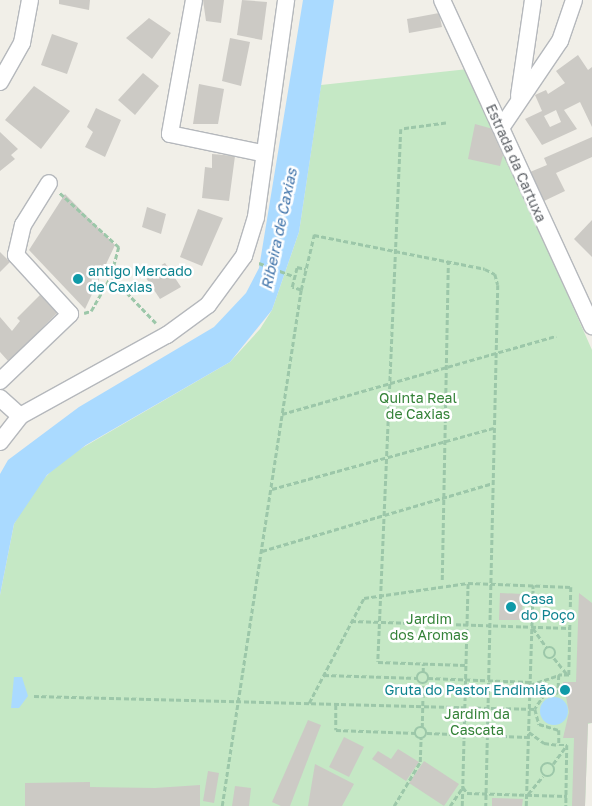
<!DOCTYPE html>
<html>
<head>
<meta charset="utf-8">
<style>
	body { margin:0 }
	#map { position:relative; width:592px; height:806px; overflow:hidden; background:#f1efe8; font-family:"Golos Text",sans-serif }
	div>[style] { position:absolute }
	.green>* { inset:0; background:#c5e8c5 }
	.water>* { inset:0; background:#aadaff }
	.round { border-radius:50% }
	.building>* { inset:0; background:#cccac5 }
	.path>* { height:2.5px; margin-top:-1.25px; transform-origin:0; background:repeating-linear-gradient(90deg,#9cc7a9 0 5px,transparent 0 7.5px) }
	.path>.ring { margin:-1.25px; padding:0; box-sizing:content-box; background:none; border:2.5px solid #9cc7a9; border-radius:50% }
	.roads { filter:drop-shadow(1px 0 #b5b8bc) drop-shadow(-1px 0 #b5b8bc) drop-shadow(0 1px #b5b8bc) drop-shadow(0 -1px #b5b8bc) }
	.minor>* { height:16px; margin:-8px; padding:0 8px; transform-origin:8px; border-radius:8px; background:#fff }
	.dots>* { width:14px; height:14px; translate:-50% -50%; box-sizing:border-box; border:2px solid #fff; border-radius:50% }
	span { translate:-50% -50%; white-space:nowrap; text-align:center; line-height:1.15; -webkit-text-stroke:5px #fff; paint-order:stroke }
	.street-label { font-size:14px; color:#5f6368 }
	.culture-label { font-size:14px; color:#0d838f }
	.left { translate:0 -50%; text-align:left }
	.right { translate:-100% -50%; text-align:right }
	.park-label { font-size:14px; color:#348238 }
	.water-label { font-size:15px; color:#4174aa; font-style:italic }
</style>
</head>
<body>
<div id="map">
	<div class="green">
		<div style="clip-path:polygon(468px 69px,592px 350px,592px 723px,588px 724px,585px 806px,0 806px,0 595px,14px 524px,34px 489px,63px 459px,230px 362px,260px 329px,272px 310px,299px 232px,321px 85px)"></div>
	</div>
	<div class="water">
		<div style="clip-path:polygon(303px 0,334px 0,299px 232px,272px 310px,230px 362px,86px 445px,47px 475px,14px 524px,0 595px,0 474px,8px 460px,79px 407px,214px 327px,246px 293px,259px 268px)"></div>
		<div style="clip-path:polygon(14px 677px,22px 677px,28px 696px,19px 708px,11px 708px)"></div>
		<div class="round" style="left:540px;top:697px;width:28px;height:28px"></div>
	</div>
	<div class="building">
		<div style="clip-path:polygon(59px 0,90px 0,89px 10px,59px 4px)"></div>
		<div style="clip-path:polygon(203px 0,224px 0,221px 23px,206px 21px)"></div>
		<div style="clip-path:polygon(242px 0,267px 2px,262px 40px,237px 35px)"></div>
		<div style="clip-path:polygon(439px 13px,442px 27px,409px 33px,407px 19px)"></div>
		<div style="clip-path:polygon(149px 18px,171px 33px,152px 59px,126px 38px)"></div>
		<div style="clip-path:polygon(52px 34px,78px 43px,67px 74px,41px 65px)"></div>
		<div style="clip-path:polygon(230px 38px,250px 42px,241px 86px,222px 81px)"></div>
		<div style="clip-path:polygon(evenodd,578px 55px,588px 70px,592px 67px,592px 127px,580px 102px,564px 110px,577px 129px,542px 145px,525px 119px,542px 111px,535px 95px,546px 90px,548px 94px,565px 83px,556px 71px,578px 55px,556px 110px,561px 122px,550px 127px,544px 116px,556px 110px)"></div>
		<div style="clip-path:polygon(143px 73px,159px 86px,135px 115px,118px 100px)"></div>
		<div style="clip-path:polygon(199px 84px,224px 89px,218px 124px,193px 124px)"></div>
		<div style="clip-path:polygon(34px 86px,70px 111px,41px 149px,5px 120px)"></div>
		<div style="clip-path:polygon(96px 108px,121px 120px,105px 157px,85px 147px,93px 132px,87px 127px)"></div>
		<div style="clip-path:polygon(475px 124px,493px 129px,504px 152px,500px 166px,468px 159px)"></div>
		<div style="clip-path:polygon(0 132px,18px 149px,11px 155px,15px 159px,0 171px)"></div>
		<div style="clip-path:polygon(592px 137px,592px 157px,556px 173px,565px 191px,544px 201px,530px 172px,547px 165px,544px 158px)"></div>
		<div style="clip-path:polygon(212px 154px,235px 156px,229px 201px,202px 198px,205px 167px,212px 168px)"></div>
		<div style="clip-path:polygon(65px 194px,115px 245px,85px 309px,29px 250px)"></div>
		<div style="clip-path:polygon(147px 207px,166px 214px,161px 234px,142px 227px)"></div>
		<div style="clip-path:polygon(198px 209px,223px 218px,202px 266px,180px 257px)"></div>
		<div style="clip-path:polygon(592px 220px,592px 257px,574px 239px)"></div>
		<div style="clip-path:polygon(0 252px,10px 262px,0 272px)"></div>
		<div style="clip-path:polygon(165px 263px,181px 287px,160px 299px,144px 275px)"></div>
		<div style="clip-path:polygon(40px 295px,57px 313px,9px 362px,0 352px,0 317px,12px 331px,20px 321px,17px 318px)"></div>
		<div style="clip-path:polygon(500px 593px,523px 594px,522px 620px,499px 620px)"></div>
		<div style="clip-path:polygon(579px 593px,592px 603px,592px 723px,588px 723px,585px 806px,572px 806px,574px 738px,563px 738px,569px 712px,563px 682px,576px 682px)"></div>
		<div style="clip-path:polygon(308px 720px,321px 725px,290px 806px,281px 806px,272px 802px)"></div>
		<div style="clip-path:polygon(344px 737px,364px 747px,349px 777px,329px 767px)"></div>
		<div style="clip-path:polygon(398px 749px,419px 762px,406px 781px,372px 759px,378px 751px,391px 759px)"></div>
		<div style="clip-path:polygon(424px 761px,459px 784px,444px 806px,409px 783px)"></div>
		<div style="clip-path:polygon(315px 764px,354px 784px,342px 806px,308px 806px)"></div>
		<div style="clip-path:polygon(208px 771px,219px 773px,214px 803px,203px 801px)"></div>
		<div style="clip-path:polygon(90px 782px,90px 787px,155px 788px,200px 785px,200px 806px,25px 806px,25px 783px)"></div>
		<div style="clip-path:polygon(235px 786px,251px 788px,249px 806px,232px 806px)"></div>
		<div style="clip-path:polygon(492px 798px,523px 799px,522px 806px,492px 806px)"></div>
	</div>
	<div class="path">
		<div style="left:446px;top:123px;width:45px;rotate:172.4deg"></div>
		<div style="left:401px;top:129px;width:533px;rotate:92.47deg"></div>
		<div style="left:378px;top:662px;width:87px;rotate:2deg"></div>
		<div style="left:60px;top:193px;width:80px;rotate:42.5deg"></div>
		<div style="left:119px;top:247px;width:30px;rotate:105deg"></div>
		<div style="left:259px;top:263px;width:39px;rotate:21deg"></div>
		<div style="left:301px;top:290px;width:9px;rotate:-162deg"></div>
		<div style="left:292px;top:287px;width:21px;rotate:-76deg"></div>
		<div style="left:297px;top:267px;width:9px;rotate:13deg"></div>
		<div style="left:84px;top:313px;width:7px;rotate:-16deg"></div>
		<div style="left:91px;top:311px;width:40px;rotate:-60.3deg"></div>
		<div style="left:111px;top:276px;width:65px;rotate:46.2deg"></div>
		<div style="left:282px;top:414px;width:285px;rotate:-15.9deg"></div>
		<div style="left:272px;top:489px;width:230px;rotate:-15.4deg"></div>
		<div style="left:262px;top:551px;width:241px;rotate:-16.4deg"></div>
		<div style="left:442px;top:580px;width:318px;rotate:-88.9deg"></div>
		<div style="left:351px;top:621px;width:219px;rotate:1.8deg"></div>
		<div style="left:533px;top:628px;width:24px;rotate:55deg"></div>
		<div class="ring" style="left:544px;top:647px;width:9.5px;height:9.5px"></div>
		<div style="left:554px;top:658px;width:21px;rotate:51deg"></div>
		<div class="ring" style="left:417.5px;top:672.5px;width:8.5px;height:8.5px"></div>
		<div style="left:423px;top:673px;width:9px;rotate:-90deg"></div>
		<div style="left:324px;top:675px;width:94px;rotate:1.8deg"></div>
		<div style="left:428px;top:678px;width:102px;rotate:2.2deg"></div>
		<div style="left:530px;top:685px;width:31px;rotate:-19deg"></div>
		<div style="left:558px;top:691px;width:10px;rotate:6deg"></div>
		<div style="left:34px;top:696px;width:501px;rotate:1.49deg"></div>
		<div style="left:309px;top:703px;width:119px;rotate:-62.4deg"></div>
		<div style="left:364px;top:598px;width:105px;rotate:-8.2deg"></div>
		<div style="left:468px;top:583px;width:103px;rotate:2.2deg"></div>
		<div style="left:571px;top:587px;width:88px;rotate:91.3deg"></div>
		<div style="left:569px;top:675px;width:10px;rotate:180deg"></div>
		<div style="left:559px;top:675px;width:18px;rotate:93deg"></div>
		<div style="left:558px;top:693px;width:13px;rotate:176deg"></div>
		<div style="left:545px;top:694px;width:18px;rotate:124deg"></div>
		<div style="left:535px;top:709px;width:16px;rotate:75deg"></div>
		<div style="left:539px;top:724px;width:21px;rotate:17deg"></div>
		<div style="left:559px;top:730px;width:15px;rotate:90deg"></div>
		<div style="left:559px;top:745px;width:8px"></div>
		<div style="left:567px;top:745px;width:61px;rotate:90.9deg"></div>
		<div style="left:336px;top:705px;width:25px;rotate:90deg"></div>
		<div style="left:336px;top:730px;width:80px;rotate:2.1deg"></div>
		<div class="ring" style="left:415.5px;top:727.5px;width:8.5px;height:8.5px"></div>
		<div style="left:422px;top:728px;width:44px;rotate:-88.7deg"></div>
		<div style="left:529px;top:732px;width:19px;rotate:36deg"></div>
		<div style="left:544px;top:743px;width:15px;rotate:8deg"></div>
		<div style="left:427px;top:733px;width:101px;rotate:2.3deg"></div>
		<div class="ring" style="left:541px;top:763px;width:11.5px;height:11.5px"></div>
		<div style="left:553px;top:764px;width:22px;rotate:-54deg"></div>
		<div style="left:528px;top:794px;width:23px;rotate:-50deg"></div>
		<div style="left:222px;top:806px;width:522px;rotate:-81.3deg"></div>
		<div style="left:301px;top:290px;width:57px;rotate:-76.7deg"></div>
		<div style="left:314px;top:235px;width:174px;rotate:11.2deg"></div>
		<div style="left:485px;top:269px;width:11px;rotate:27deg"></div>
		<div style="left:495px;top:274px;width:11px;rotate:75deg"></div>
		<div style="left:498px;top:285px;width:521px;rotate:91.32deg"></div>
		<div style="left:394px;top:806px;width:51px;rotate:-59.4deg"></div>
		<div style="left:420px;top:762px;width:24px;rotate:-88deg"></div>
		<div style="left:450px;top:806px;width:23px;rotate:-56deg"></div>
		<div style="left:463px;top:787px;width:7px;rotate:56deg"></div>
		<div style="left:467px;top:793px;width:100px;rotate:1.7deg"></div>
		<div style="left:462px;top:806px;width:223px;rotate:-88.5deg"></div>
		<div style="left:526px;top:806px;width:221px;rotate:-88.2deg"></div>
	</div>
	<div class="roads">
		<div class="minor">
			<div style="left:194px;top:0;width:136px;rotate:100.2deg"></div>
			<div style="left:170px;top:134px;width:94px;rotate:11.7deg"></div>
			<div style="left:442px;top:0;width:359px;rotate:65.3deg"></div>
			<div style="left:0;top:82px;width:45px;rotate:-60.6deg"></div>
			<div style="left:22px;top:43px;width:44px;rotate:-79.5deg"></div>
			<div style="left:519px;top:96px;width:97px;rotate:-81.7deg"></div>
			<div style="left:501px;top:128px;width:105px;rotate:-55.9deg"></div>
			<div style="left:560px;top:41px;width:43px;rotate:-71.1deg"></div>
			<div style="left:0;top:381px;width:97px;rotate:-43.7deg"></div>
			<div style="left:70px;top:314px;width:80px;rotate:-132.5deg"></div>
			<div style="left:16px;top:255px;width:31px;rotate:-77deg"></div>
			<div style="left:23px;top:225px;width:49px;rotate:-58.2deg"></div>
			<div style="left:0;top:398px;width:27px;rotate:42deg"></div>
			<div style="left:0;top:442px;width:33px;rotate:-52deg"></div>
			<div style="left:20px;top:416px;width:168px;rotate:-28.9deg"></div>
			<div style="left:167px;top:335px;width:51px;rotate:-36.2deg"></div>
			<div style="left:208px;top:305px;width:61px;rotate:-53.7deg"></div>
			<div style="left:244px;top:256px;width:41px;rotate:-72.9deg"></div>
			<div style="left:256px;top:217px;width:219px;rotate:-82.1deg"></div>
		</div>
	</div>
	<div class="dots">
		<div style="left:78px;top:279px;background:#0f9aa8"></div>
		<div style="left:511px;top:607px;background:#0f9aa8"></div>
		<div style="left:565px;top:690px;background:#0f9aa8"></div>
	</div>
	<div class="street-label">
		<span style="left:516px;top:163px;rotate:66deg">Estrada da Cartuxa</span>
	</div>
	<div class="culture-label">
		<span class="left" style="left:88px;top:279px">antigo Mercado<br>de Caxias</span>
		<span class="left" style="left:521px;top:607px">Casa<br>do Poço</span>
		<span class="right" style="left:555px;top:690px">Gruta do Pastor Endimião</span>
	</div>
	<div class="park-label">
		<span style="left:418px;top:406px">Quinta Real<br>de Caxias</span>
		<span style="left:429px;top:627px">Jardim<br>dos Aromas</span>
		<span style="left:477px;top:722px">Jardim da<br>Cascata</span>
	</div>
	<div class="water-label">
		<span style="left:279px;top:229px;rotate:-78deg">Ribeira de Caxias</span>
	</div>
</div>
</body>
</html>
